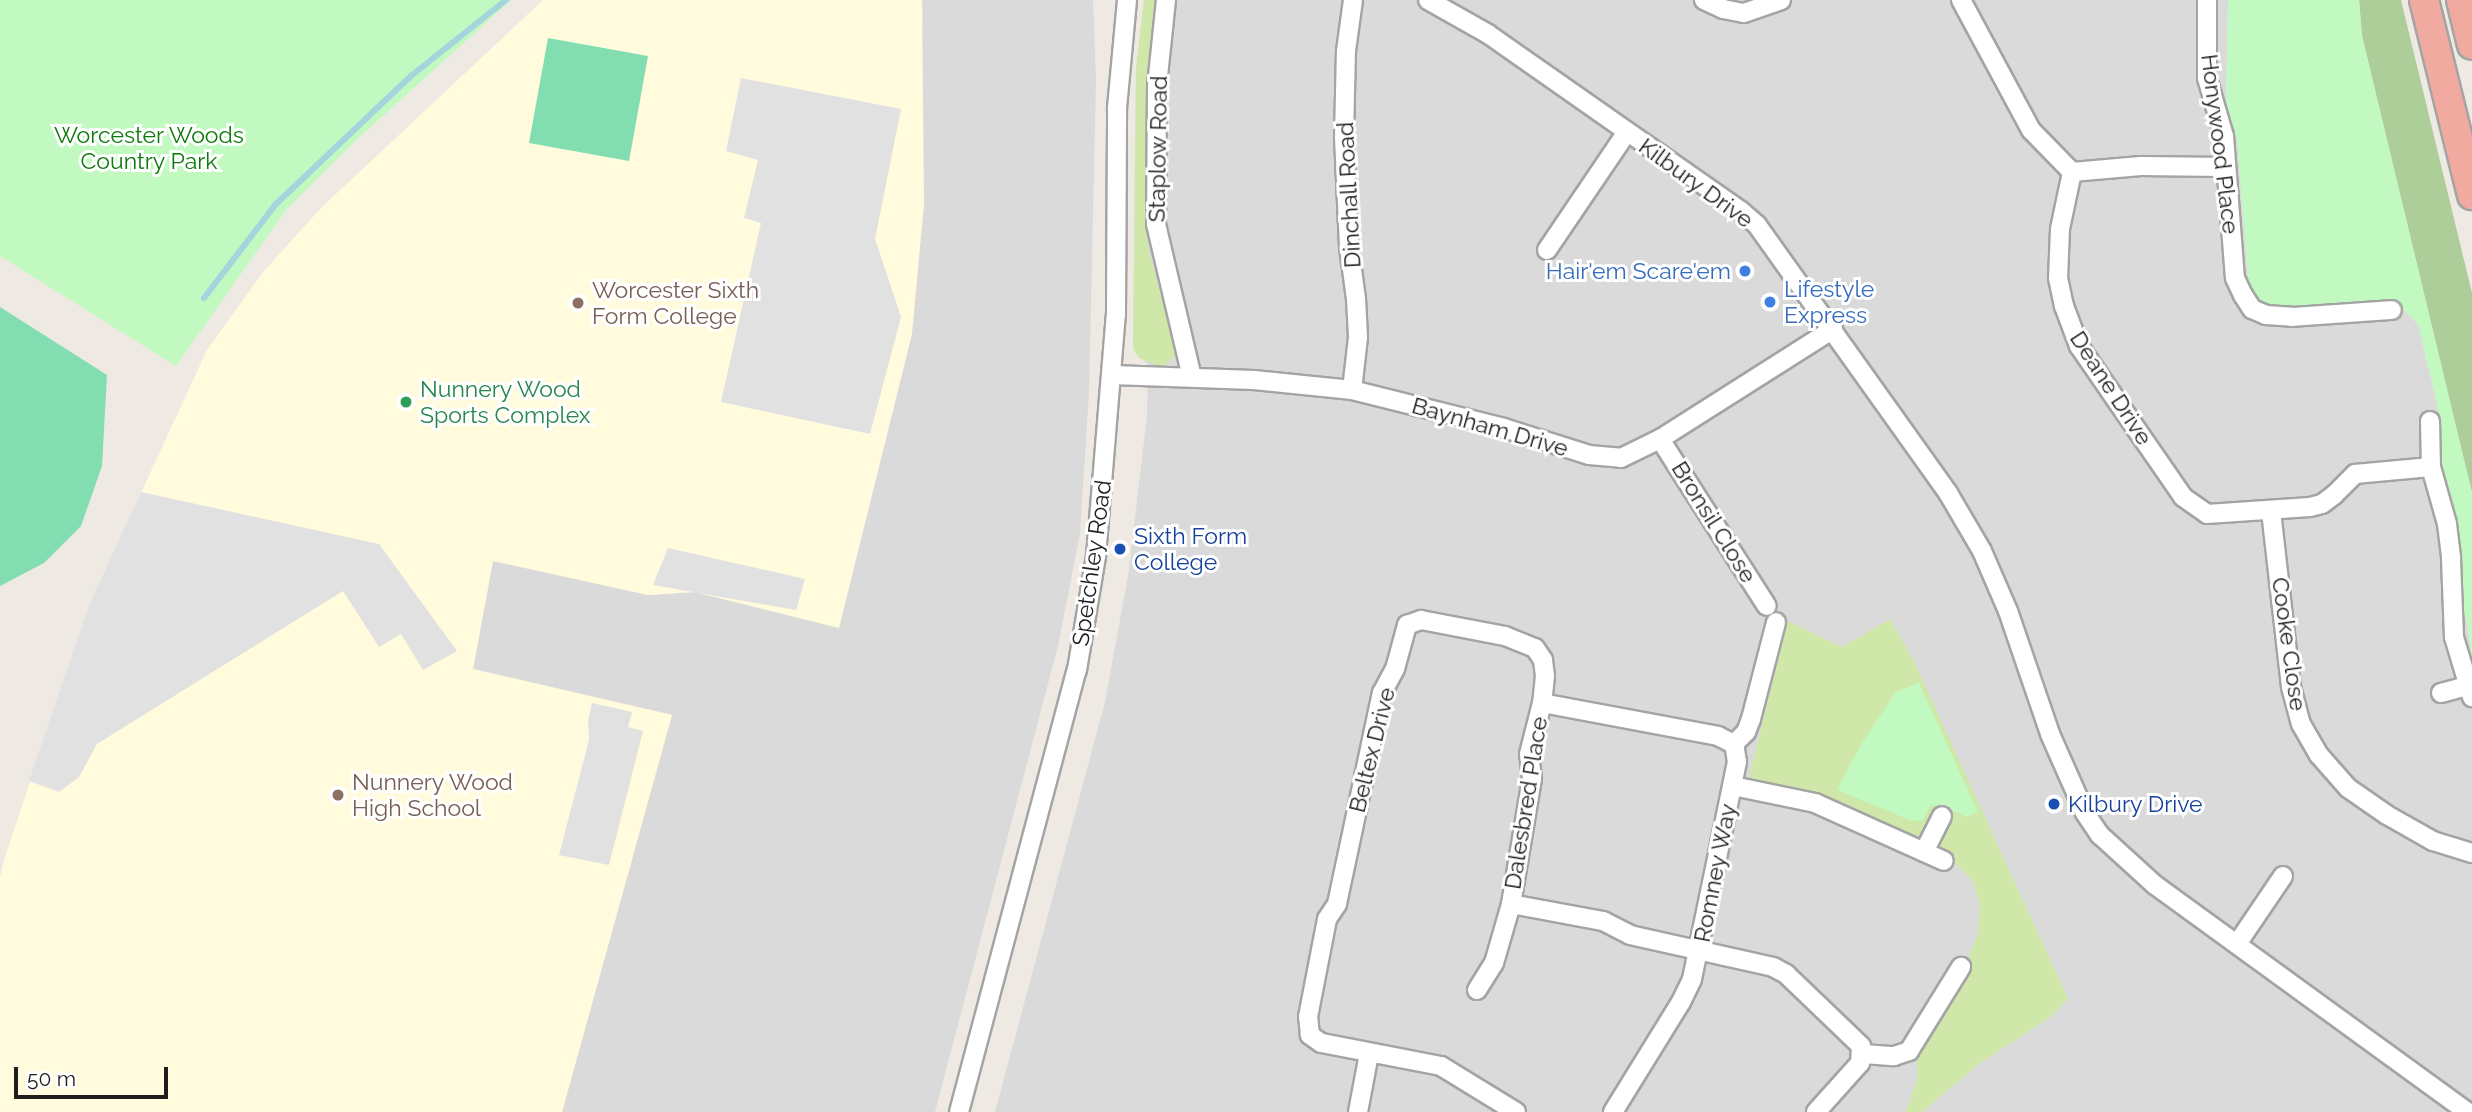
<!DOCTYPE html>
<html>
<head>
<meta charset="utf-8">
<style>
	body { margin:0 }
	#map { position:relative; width:2472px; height:1112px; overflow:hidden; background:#eeeae3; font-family:Raleway,sans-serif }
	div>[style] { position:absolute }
	.residential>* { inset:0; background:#dbdada }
	.education>* { inset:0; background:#fffbdc }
	.grass>* { inset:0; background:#cfe8a9 }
	.forest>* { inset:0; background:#adce98 }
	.park>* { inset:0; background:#c1f9c0 }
	.pitch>* { inset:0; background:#82ddb1 }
	.parking>* { inset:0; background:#e1e1e1 }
	.stream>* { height:6px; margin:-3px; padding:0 3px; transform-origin:3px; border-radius:3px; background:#a4d5dc }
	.roads { filter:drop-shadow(2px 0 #a4a4a4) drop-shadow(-2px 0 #a4a4a4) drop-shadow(0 2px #a4a4a4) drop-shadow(0 -2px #a4a4a4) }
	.minor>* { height:18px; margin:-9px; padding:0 9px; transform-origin:9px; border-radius:9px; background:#fff }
	.trunk>* { height:28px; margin:-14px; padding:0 14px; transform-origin:14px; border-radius:14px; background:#f0aaa0 }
	.dots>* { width:19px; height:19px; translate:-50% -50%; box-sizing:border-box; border:4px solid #fff; border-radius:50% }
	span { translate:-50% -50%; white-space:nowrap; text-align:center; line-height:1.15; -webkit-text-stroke:6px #fff; paint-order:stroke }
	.park-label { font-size:23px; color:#0e7a0c }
	.street-label { font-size:23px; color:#1d1d1d }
	.shop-label { font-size:23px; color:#366cbe }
	.right { translate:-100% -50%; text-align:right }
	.left { translate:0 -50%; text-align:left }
	.education-label { font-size:23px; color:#785e54 }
	.leisure-label { font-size:23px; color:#27864d }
	.transit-label { font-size:23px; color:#164399 }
	.scale { position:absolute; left:14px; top:1067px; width:154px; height:32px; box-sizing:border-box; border:4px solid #1d1d1d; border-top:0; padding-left:9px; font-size:21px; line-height:24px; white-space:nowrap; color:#1d1d1d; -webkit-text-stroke:5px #fff; paint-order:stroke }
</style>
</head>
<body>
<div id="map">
	<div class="residential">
		<div style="clip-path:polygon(922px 0,1093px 0,1096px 80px,1089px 393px,1080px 534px,1058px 646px,935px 1112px,562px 1112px,672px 715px,473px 669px,493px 561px,648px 595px,695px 592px,839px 628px,923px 17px)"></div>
		<div style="clip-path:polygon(1144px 0,2228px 0,2226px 101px,2237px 138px,2248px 276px,2256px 303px,2403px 309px,2418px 324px,2437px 403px,2445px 488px,2456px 523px,2462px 605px,2468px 626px,2472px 664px,2472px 1112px,995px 1112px,1105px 702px,1129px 570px,1147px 415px,1148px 365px,1133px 349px,1136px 69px)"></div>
	</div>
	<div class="education">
		<div style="clip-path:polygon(543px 0,922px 0,924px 204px,912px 334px,839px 628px,695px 592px,648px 595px,493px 561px,473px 669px,672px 715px,562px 1112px,0 1112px,0 877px,4px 860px,89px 605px,207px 350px,264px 271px,321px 208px)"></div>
	</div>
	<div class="grass">
		<div style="clip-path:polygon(1144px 0,1158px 0,1148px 88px,1145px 197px,1148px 247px,1162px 300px,1178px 342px,1176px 354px,1167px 364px,1158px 366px,1139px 358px,1133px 349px,1136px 69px)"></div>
		<div style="clip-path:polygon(1890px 619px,1915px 663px,2068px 999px,2049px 1018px,1980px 1063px,1922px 1112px,1906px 1112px,1918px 1076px,1916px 1054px,1964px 971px,1978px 932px,1980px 905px,1973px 881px,1944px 853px,1928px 828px,1915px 837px,1909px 837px,1748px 781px,1788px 621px,1842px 647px)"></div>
	</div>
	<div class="forest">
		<div style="clip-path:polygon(2359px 0,2401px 0,2472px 293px,2472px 493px,2362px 36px)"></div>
	</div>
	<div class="park">
		<div style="clip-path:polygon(0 0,511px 0,354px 142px,286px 210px,176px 366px,0 256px)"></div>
		<div style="clip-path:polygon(2228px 0,2359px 0,2362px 36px,2472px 493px,2472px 664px,2468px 626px,2462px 605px,2456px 523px,2445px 488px,2437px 403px,2418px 324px,2403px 309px,2389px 308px,2299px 320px,2256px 303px,2248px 276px,2237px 139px,2226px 101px)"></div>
		<div style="clip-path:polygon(1919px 683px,1978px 812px,1967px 817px,1941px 805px,1930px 806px,1923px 820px,1912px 821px,1837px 790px,1860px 746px,1896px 692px)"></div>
	</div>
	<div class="pitch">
		<div style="clip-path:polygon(548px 38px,648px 56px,629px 161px,529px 143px)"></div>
		<div style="clip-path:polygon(0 307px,107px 375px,102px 466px,81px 526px,44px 563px,0 586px)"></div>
	</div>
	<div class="parking">
		<div style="clip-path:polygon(741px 78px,901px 109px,875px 239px,901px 317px,870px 434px,721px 402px,761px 223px,744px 218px,758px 160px,726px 151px)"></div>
		<div style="clip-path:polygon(141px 492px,379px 544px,457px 651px,423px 670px,401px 634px,379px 647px,343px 591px,97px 744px,79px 777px,59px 792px,29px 781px,89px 605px)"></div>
		<div style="clip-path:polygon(668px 548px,805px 579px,796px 610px,653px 585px)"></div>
		<div style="clip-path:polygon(592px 703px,632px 712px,628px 727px,643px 731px,609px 865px,559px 855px,589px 740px,588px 721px)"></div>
	</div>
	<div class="stream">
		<div style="left:204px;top:298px;width:117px;rotate:-52.6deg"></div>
		<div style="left:275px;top:205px;width:187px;rotate:-43.5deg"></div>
		<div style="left:411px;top:76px;width:122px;rotate:-38.7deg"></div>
	</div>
	<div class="roads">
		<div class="minor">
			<div style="left:1166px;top:0;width:86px;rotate:96deg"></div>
			<div style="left:1157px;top:86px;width:138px;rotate:90.4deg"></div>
			<div style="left:1156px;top:224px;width:157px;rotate:76.8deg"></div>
			<div style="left:1428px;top:0;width:69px;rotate:29.5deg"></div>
			<div style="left:1488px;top:34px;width:309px;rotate:35deg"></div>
			<div style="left:1741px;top:211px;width:21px;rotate:41deg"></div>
			<div style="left:1757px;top:225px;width:329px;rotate:54.5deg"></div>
			<div style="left:1948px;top:493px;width:67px;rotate:59.6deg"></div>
			<div style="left:1982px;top:551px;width:65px;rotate:66.6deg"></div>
			<div style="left:2008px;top:611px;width:130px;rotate:71.1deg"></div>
			<div style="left:2050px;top:734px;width:86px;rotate:66.1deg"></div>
			<div style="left:2085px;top:813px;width:27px;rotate:56deg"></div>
			<div style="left:2100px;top:835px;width:74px;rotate:42.3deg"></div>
			<div style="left:2155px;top:885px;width:387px;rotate:36deg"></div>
			<div style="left:1704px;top:0;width:21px;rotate:25deg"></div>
			<div style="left:1723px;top:9px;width:21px;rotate:11deg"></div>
			<div style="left:1744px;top:13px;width:39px;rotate:-19deg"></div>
			<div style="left:1961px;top:0;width:148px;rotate:61.7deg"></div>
			<div style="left:2031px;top:130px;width:59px;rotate:45.7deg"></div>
			<div style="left:2072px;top:172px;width:58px;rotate:101.9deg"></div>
			<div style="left:2060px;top:229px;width:49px;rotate:92.3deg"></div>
			<div style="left:2058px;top:278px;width:29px;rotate:78deg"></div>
			<div style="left:2064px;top:306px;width:43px;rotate:69.4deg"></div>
			<div style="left:2079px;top:346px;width:183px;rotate:55.4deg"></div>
			<div style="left:2183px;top:497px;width:29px;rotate:35deg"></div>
			<div style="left:2207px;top:514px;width:103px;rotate:-3.9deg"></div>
			<div style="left:2310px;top:507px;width:12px;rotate:-14deg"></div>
			<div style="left:2322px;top:504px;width:15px;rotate:-37deg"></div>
			<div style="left:2334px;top:495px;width:30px;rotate:-45deg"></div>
			<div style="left:2355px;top:474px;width:76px;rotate:-5.3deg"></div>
			<div style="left:2207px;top:0;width:78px;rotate:90deg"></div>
			<div style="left:2207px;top:78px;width:60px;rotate:73.7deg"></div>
			<div style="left:2224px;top:136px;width:142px;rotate:85.6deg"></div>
			<div style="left:2235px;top:278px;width:19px;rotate:65deg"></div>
			<div style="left:2243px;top:295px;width:17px;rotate:57deg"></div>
			<div style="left:2252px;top:309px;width:15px;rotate:23deg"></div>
			<div style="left:2266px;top:315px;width:26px;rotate:4deg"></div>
			<div style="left:2292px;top:317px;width:100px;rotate:-4deg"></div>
			<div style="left:2072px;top:172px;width:69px;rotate:-5deg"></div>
			<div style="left:2141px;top:166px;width:83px;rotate:0.7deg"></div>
			<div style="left:1547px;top:250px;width:143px;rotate:-55.9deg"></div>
			<div style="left:1112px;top:375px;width:142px;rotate:2deg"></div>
			<div style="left:1254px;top:380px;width:99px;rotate:5.8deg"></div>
			<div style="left:1352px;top:390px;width:157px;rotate:14deg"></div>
			<div style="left:1504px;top:428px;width:89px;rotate:17.6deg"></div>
			<div style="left:1589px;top:455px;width:32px;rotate:5deg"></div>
			<div style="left:1621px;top:458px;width:43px;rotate:-26deg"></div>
			<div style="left:1660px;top:439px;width:205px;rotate:-32.4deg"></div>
			<div style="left:1352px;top:390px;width:53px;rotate:-83.5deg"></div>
			<div style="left:1358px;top:337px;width:38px;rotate:-93deg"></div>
			<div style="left:1356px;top:299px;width:52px;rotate:-97.7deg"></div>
			<div style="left:1349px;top:247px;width:110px;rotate:-92.6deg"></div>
			<div style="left:1344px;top:137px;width:86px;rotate:-88.7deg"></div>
			<div style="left:1346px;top:51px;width:51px;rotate:-82.2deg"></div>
			<div style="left:2430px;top:421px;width:46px;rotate:88.8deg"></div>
			<div style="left:2431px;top:467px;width:59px;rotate:74.3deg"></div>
			<div style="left:2447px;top:524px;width:35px;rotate:83deg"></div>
			<div style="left:2451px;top:559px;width:78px;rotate:87.8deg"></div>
			<div style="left:2454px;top:637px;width:63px;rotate:73.3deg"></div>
			<div style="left:1660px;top:439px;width:198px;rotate:57.4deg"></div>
			<div style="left:2271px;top:511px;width:177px;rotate:83.5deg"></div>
			<div style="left:2291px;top:687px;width:38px;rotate:75deg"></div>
			<div style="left:2301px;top:724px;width:36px;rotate:60deg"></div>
			<div style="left:2319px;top:755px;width:44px;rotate:48.7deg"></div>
			<div style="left:2348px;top:788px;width:47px;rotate:34.7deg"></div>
			<div style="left:2387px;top:815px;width:53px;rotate:29.5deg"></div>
			<div style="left:2433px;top:841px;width:41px;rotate:17.1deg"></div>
			<div style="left:2441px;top:693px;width:28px;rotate:-15deg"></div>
			<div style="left:1733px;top:786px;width:84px;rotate:11.7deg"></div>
			<div style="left:1815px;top:803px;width:141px;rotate:24.2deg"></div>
			<div style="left:1924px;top:852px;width:40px;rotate:-63.4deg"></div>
			<div style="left:1511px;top:904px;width:94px;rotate:10.5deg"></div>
			<div style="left:1603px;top:921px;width:30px;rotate:27deg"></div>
			<div style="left:1630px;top:935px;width:147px;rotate:12.6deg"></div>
			<div style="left:1773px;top:967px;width:15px;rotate:28deg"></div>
			<div style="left:1786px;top:974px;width:104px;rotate:43.8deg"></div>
			<div style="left:1861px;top:1046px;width:17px;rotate:93deg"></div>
			<div style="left:1860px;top:1063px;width:66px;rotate:131.9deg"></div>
			<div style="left:2237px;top:944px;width:82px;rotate:-55.9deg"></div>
			<div style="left:1477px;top:990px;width:32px;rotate:-58deg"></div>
			<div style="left:1494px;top:963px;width:61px;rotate:-73.9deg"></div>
			<div style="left:1511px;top:904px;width:128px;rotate:-80.5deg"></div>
			<div style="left:1532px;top:778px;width:24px;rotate:-97deg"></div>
			<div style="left:1529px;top:754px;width:53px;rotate:-75.7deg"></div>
			<div style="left:1863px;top:1054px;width:31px;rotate:4deg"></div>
			<div style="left:1894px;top:1056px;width:16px;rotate:-18deg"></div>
			<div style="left:1909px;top:1051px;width:99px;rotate:-58.2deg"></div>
			<div style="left:959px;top:1112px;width:457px;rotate:-75.1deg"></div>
			<div style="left:1077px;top:670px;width:116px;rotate:-80.5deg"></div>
			<div style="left:1096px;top:556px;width:242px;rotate:-85.3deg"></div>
			<div style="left:1116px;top:315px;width:207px;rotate:-89.7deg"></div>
			<div style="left:1117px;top:108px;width:108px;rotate:-84.7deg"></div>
			<div style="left:1358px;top:1112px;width:59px;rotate:-79.3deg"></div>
			<div style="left:1516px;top:1112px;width:88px;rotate:-148.5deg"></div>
			<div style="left:1441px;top:1066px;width:122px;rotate:-169.1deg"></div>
			<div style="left:1321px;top:1043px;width:14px;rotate:-144deg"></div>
			<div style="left:1310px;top:1035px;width:18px;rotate:-96deg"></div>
			<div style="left:1308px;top:1017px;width:100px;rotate:-79deg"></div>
			<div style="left:1327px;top:919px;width:18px;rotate:-56deg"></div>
			<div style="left:1337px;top:904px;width:216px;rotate:-78deg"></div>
			<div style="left:1382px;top:693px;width:27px;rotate:-62deg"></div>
			<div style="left:1395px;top:669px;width:46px;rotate:-74.7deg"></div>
			<div style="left:1407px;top:625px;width:15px;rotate:-20deg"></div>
			<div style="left:1421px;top:620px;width:86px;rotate:10.8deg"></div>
			<div style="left:1505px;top:636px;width:32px;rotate:22deg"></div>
			<div style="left:1535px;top:648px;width:14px;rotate:56deg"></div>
			<div style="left:1543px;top:660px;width:16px;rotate:83deg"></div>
			<div style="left:1545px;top:676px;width:27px;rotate:96deg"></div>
			<div style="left:1542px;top:703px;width:179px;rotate:10.6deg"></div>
			<div style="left:1718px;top:736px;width:18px;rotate:27deg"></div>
			<div style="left:1613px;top:1112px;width:129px;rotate:-58.3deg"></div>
			<div style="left:1681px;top:1002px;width:25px;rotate:-64deg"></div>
			<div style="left:1692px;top:979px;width:222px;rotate:-78.3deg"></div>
			<div style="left:1737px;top:762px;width:18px;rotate:-99deg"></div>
			<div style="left:1734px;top:744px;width:17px;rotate:-45deg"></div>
			<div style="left:1746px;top:732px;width:14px;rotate:-69deg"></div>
			<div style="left:1751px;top:719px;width:100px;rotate:-75.5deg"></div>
		</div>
		<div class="trunk">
			<div style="left:2424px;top:0;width:201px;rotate:76.2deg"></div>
			<div style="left:2461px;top:0;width:46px;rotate:76.3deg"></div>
		</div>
	</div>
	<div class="dots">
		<div style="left:1745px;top:271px;background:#3f7fe0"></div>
		<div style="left:1770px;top:302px;background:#3f7fe0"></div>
		<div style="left:578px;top:303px;background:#8d6e63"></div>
		<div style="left:406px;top:402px;background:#2e9e5b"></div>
		<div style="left:1120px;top:549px;background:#1a4fb4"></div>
		<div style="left:338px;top:795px;background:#8d6e63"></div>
		<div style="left:2054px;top:804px;background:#1a4fb4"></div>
	</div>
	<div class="park-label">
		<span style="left:149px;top:148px">Worcester Woods<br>Country Park</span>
	</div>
	<div class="street-label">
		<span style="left:2220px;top:144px;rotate:83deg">Honywood Place</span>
		<span style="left:1158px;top:149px;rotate:-89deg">Staplow Road</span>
		<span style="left:1696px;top:183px;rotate:36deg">Kilbury Drive</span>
		<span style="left:1349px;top:195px;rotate:-93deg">Dinchall Road</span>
		<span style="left:2111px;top:388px;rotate:57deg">Deane Drive</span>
		<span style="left:1490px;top:427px;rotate:16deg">Baynham Drive</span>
		<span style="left:1714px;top:522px;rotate:58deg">Bronsil Close</span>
		<span style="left:1092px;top:563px;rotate:-82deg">Spetchley Road</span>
		<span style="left:2289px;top:644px;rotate:82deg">Cooke Close</span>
		<span style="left:1372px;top:750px;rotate:-76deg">Beltex Drive</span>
		<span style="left:1526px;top:803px;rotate:-81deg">Dalesbred Place</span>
		<span style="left:1715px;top:873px;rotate:-79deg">Romney Way</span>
	</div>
	<div class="shop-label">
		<span class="right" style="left:1731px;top:271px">Hair'em Scare'em</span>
		<span class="left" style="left:1784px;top:302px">Lifestyle<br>Express</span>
	</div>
	<div class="education-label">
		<span class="left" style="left:592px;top:303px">Worcester Sixth<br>Form College</span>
		<span class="left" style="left:352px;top:795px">Nunnery Wood<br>High School</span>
	</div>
	<div class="leisure-label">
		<span class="left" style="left:420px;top:402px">Nunnery Wood<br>Sports Complex</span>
	</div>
	<div class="transit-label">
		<span class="left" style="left:1134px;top:549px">Sixth Form<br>College</span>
		<span class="left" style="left:2068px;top:804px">Kilbury Drive</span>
	</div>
	<div class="scale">50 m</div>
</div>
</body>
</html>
